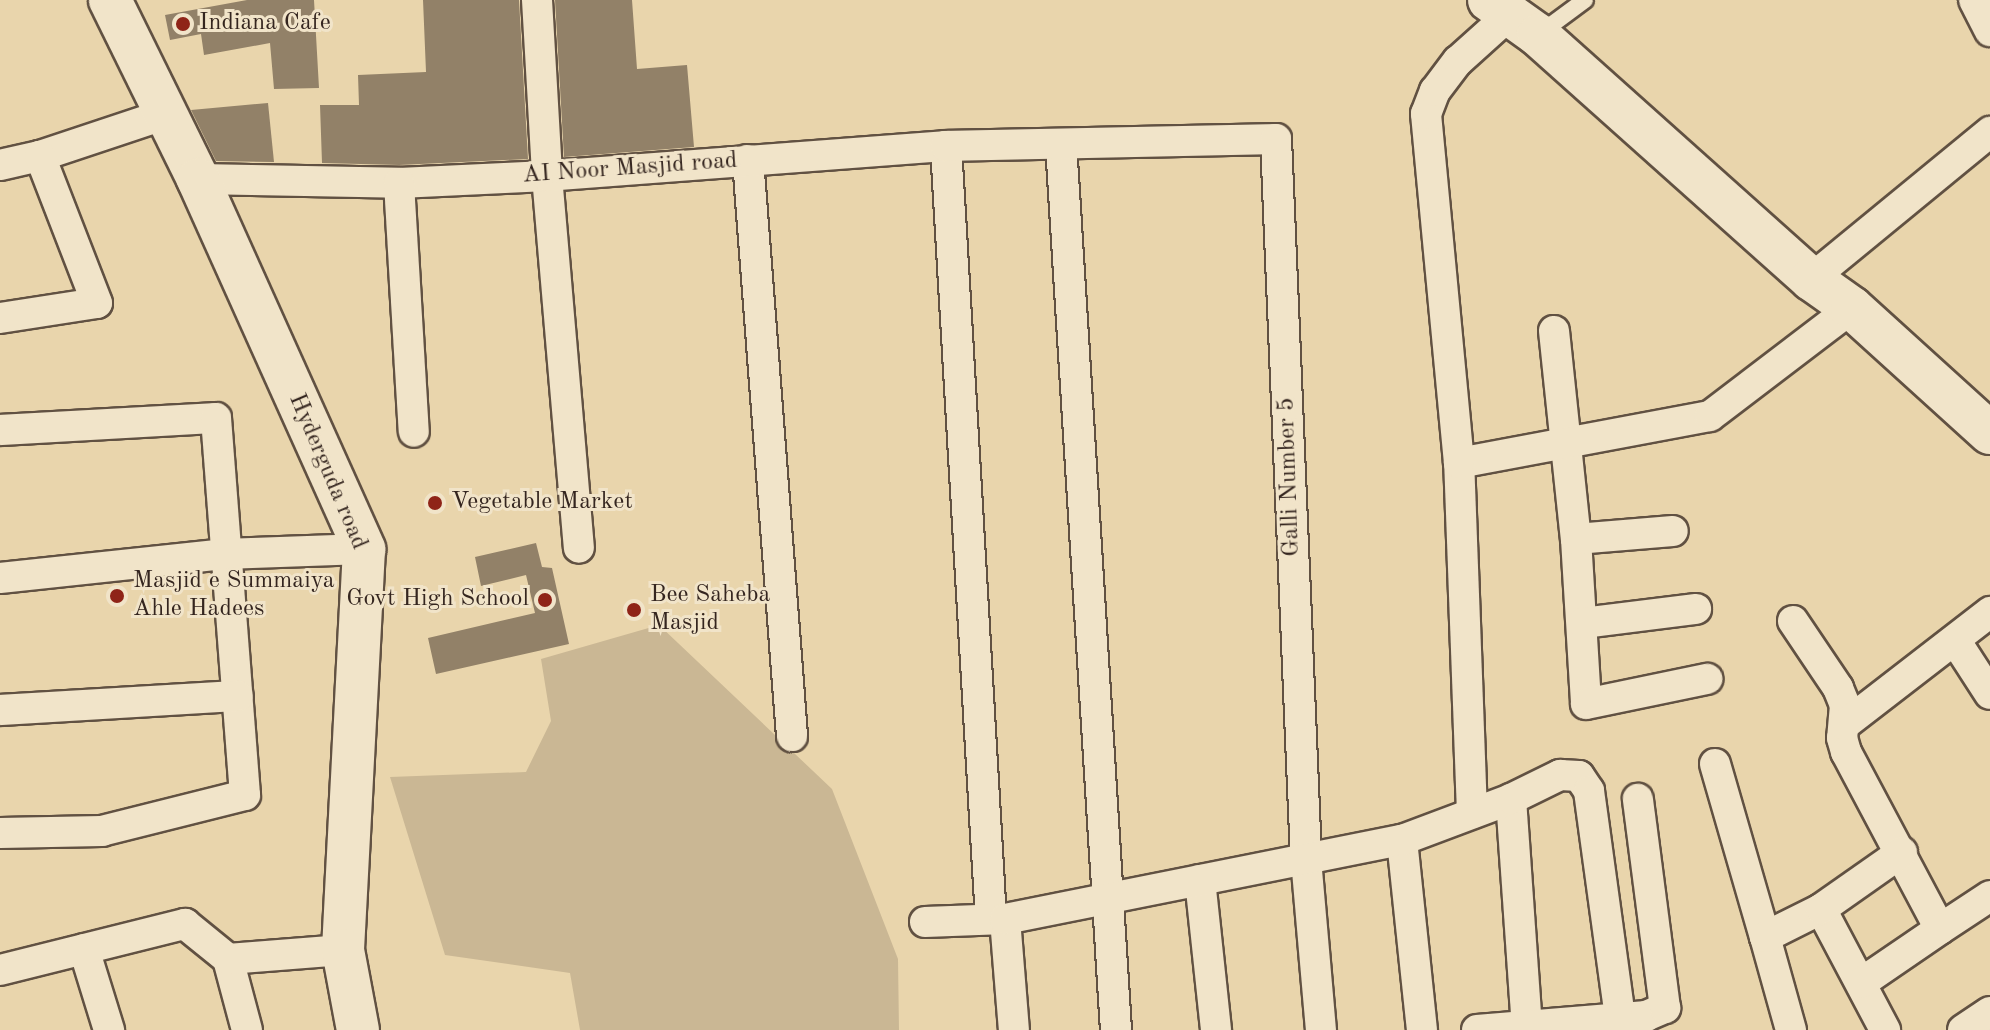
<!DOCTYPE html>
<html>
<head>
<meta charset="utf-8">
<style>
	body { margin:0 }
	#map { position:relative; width:1990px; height:1030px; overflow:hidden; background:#e9d5ac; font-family:"Old Standard TT",serif }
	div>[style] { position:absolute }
	.green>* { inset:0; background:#cab794 }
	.building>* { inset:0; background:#928168 }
	.roads { filter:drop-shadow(2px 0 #615142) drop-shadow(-2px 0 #615142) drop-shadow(0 2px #615142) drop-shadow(0 -2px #615142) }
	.lane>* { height:16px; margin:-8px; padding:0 8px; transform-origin:8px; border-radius:8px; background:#f1e4c9 }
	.street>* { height:30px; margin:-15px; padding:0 15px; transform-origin:15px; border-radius:15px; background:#f1e4c9 }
	.secondary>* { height:42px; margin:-21px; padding:0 21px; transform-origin:21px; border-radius:21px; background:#f1e4c9 }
	.dots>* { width:22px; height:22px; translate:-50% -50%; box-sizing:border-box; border:4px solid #f1e4c9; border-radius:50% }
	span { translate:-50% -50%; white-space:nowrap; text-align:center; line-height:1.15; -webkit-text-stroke:6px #f1e4c9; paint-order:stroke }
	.poi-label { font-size:24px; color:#34251f }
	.left { translate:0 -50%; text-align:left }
	.right { translate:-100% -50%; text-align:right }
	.street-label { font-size:24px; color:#34251f }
</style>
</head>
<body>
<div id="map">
	<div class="green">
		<div style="clip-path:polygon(659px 625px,832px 789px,898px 959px,899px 1030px,580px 1030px,570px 973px,445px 955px,390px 777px,526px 772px,551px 721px,541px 659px)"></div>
	</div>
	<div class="building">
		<div style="clip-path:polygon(247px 0,314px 0,319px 88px,274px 89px,270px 43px,204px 55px,201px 34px,170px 40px,165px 15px)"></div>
		<div style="clip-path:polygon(423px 0,519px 0,528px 159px,399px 165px,322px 163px,320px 105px,359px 105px,358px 75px,426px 72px)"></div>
		<div style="clip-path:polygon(555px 0,632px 0,637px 69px,687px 65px,694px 147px,564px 157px)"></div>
		<div style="clip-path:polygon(268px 103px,274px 162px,216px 161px,191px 110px)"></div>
		<div style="clip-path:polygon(536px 543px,542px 567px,552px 568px,569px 644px,436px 674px,428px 638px,535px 613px,526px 575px,481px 586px,475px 557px)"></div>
	</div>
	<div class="roads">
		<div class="lane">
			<div style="left:1539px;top:34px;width:57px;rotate:-36.5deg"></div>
		</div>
		<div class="street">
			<div style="left:537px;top:0;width:176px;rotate:86.7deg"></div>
			<div style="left:547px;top:176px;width:373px;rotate:85.1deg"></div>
			<div style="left:1974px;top:0;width:35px;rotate:63deg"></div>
			<div style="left:1061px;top:144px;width:888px;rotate:86.45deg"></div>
			<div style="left:946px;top:146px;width:774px;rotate:86.67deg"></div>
			<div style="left:748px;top:160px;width:578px;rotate:85.63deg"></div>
			<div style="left:0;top:165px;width:41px;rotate:-12.7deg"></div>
			<div style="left:40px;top:156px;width:133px;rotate:-18.4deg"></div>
			<div style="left:198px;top:179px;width:201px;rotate:1.1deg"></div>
			<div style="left:399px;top:183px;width:148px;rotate:-2.7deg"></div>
			<div style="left:547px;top:176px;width:400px;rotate:-4.3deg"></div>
			<div style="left:946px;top:146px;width:330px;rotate:-1.2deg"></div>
			<div style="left:1276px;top:139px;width:721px;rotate:87.61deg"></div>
			<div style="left:1306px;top:859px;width:172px;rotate:85deg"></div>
			<div style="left:399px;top:183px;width:249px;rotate:86.6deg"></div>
			<div style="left:1811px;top:279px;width:232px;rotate:-39.4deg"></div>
			<div style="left:0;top:318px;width:98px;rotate:-8.8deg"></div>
			<div style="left:97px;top:303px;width:158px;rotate:-111.2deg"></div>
			<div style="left:1554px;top:331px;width:209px;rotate:84deg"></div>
			<div style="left:1576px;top:539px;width:165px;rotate:86.5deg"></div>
			<div style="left:1586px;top:704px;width:124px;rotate:-11.7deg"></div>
			<div style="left:0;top:430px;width:216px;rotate:-3.2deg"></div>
			<div style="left:216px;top:418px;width:378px;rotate:85.6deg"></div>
			<div style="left:245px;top:795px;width:147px;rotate:165.9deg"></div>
			<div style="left:102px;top:831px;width:102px;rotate:178.9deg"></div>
			<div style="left:1459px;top:463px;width:255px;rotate:-10.6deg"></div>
			<div style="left:1710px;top:416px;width:178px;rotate:-37.3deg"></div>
			<div style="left:1576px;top:539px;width:97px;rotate:-4.7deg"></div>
			<div style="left:0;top:578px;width:225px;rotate:-6.1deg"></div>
			<div style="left:224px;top:554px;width:140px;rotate:-2deg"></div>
			<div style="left:1793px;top:621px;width:81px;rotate:56.1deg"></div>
			<div style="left:1838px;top:688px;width:18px;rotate:68deg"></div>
			<div style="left:1845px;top:705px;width:33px;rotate:95deg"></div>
			<div style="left:1842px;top:738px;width:15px;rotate:74deg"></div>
			<div style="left:1846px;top:752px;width:200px;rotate:62deg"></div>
			<div style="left:1940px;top:929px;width:60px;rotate:-33.4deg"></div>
			<div style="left:1583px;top:623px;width:114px;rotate:-7.1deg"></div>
			<div style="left:1955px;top:640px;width:64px;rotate:57.1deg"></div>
			<div style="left:0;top:710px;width:238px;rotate:-3.4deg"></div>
			<div style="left:1844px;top:725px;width:185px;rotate:-37.7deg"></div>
			<div style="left:1715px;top:764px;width:180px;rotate:73.9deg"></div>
			<div style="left:1511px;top:799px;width:232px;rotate:86deg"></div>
			<div style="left:1472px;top:813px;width:350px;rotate:-92.1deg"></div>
			<div style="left:1459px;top:463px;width:351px;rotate:-95.4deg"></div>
			<div style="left:1426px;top:114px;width:25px;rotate:-69deg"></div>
			<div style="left:1435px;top:91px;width:38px;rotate:-53deg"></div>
			<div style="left:1458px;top:61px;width:69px;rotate:-42deg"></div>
			<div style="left:1402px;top:840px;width:191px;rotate:84deg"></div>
			<div style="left:1200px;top:880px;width:151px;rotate:83.9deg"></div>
			<div style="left:1821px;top:909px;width:137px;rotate:62.1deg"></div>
			<div style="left:1005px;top:919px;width:111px;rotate:85.4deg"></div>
			<div style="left:925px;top:922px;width:80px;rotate:-2.1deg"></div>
			<div style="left:1005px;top:919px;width:405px;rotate:-11.3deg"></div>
			<div style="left:1402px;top:840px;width:116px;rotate:-20.6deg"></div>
			<div style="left:1511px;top:799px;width:55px;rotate:-26.1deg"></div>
			<div style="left:1560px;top:775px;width:19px;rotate:3deg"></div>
			<div style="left:1579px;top:776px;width:18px;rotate:56deg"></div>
			<div style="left:1589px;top:791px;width:227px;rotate:82.2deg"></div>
			<div style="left:84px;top:949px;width:85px;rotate:72.8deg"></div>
			<div style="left:228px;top:959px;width:73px;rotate:75deg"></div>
			<div style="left:0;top:970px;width:191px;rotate:-14deg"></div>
			<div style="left:185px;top:924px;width:55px;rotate:39.1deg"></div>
			<div style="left:228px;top:959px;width:115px;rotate:-4.5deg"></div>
			<div style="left:1861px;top:983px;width:96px;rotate:-34.4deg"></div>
			<div style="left:1477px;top:1030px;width:170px;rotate:-4.7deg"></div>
			<div style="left:1646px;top:1016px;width:21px;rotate:-23deg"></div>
			<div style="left:1665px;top:1008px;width:211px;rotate:-97.4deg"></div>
			<div style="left:1791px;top:1030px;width:97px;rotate:-105.6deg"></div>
			<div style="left:1765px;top:937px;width:63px;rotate:-26.6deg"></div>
			<div style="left:1821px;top:909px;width:99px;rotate:-35.1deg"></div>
			<div style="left:1963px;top:1030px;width:32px;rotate:-34deg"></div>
		</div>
		<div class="secondary">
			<div style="left:110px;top:0;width:199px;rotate:63.8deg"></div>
			<div style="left:198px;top:179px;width:406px;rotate:65.8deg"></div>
			<div style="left:364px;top:549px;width:402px;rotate:93deg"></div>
			<div style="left:343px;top:950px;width:81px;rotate:79.4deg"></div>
			<div style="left:1489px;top:0;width:60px;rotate:35.5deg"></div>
			<div style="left:1538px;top:35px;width:366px;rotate:41.8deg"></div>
			<div style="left:1811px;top:279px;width:50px;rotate:35.3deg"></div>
			<div style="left:1852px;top:308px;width:186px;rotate:42.2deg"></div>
		</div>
	</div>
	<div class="dots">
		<div style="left:183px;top:24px;background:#8f2418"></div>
		<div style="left:435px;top:503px;background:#8f2418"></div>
		<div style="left:117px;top:596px;background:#8f2418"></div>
		<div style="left:545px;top:600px;background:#8f2418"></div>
		<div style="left:634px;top:610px;background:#8f2418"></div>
	</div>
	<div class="poi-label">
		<span class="left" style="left:199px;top:24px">Indiana Cafe</span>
		<span class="left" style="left:451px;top:503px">Vegetable Market</span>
		<span class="left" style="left:133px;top:596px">Masjid e Summaiya<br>Ahle Hadees</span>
		<span class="left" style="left:650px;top:610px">Bee Saheba<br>Masjid</span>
		<span class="right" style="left:529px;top:600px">Govt High School</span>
	</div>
	<div class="street-label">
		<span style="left:630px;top:169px;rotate:-4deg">AI Noor Masjid road</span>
		<span style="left:327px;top:472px;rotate:67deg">Hyderguda road</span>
		<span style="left:1290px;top:477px;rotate:-92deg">Galli Number 5</span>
	</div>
</div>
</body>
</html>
